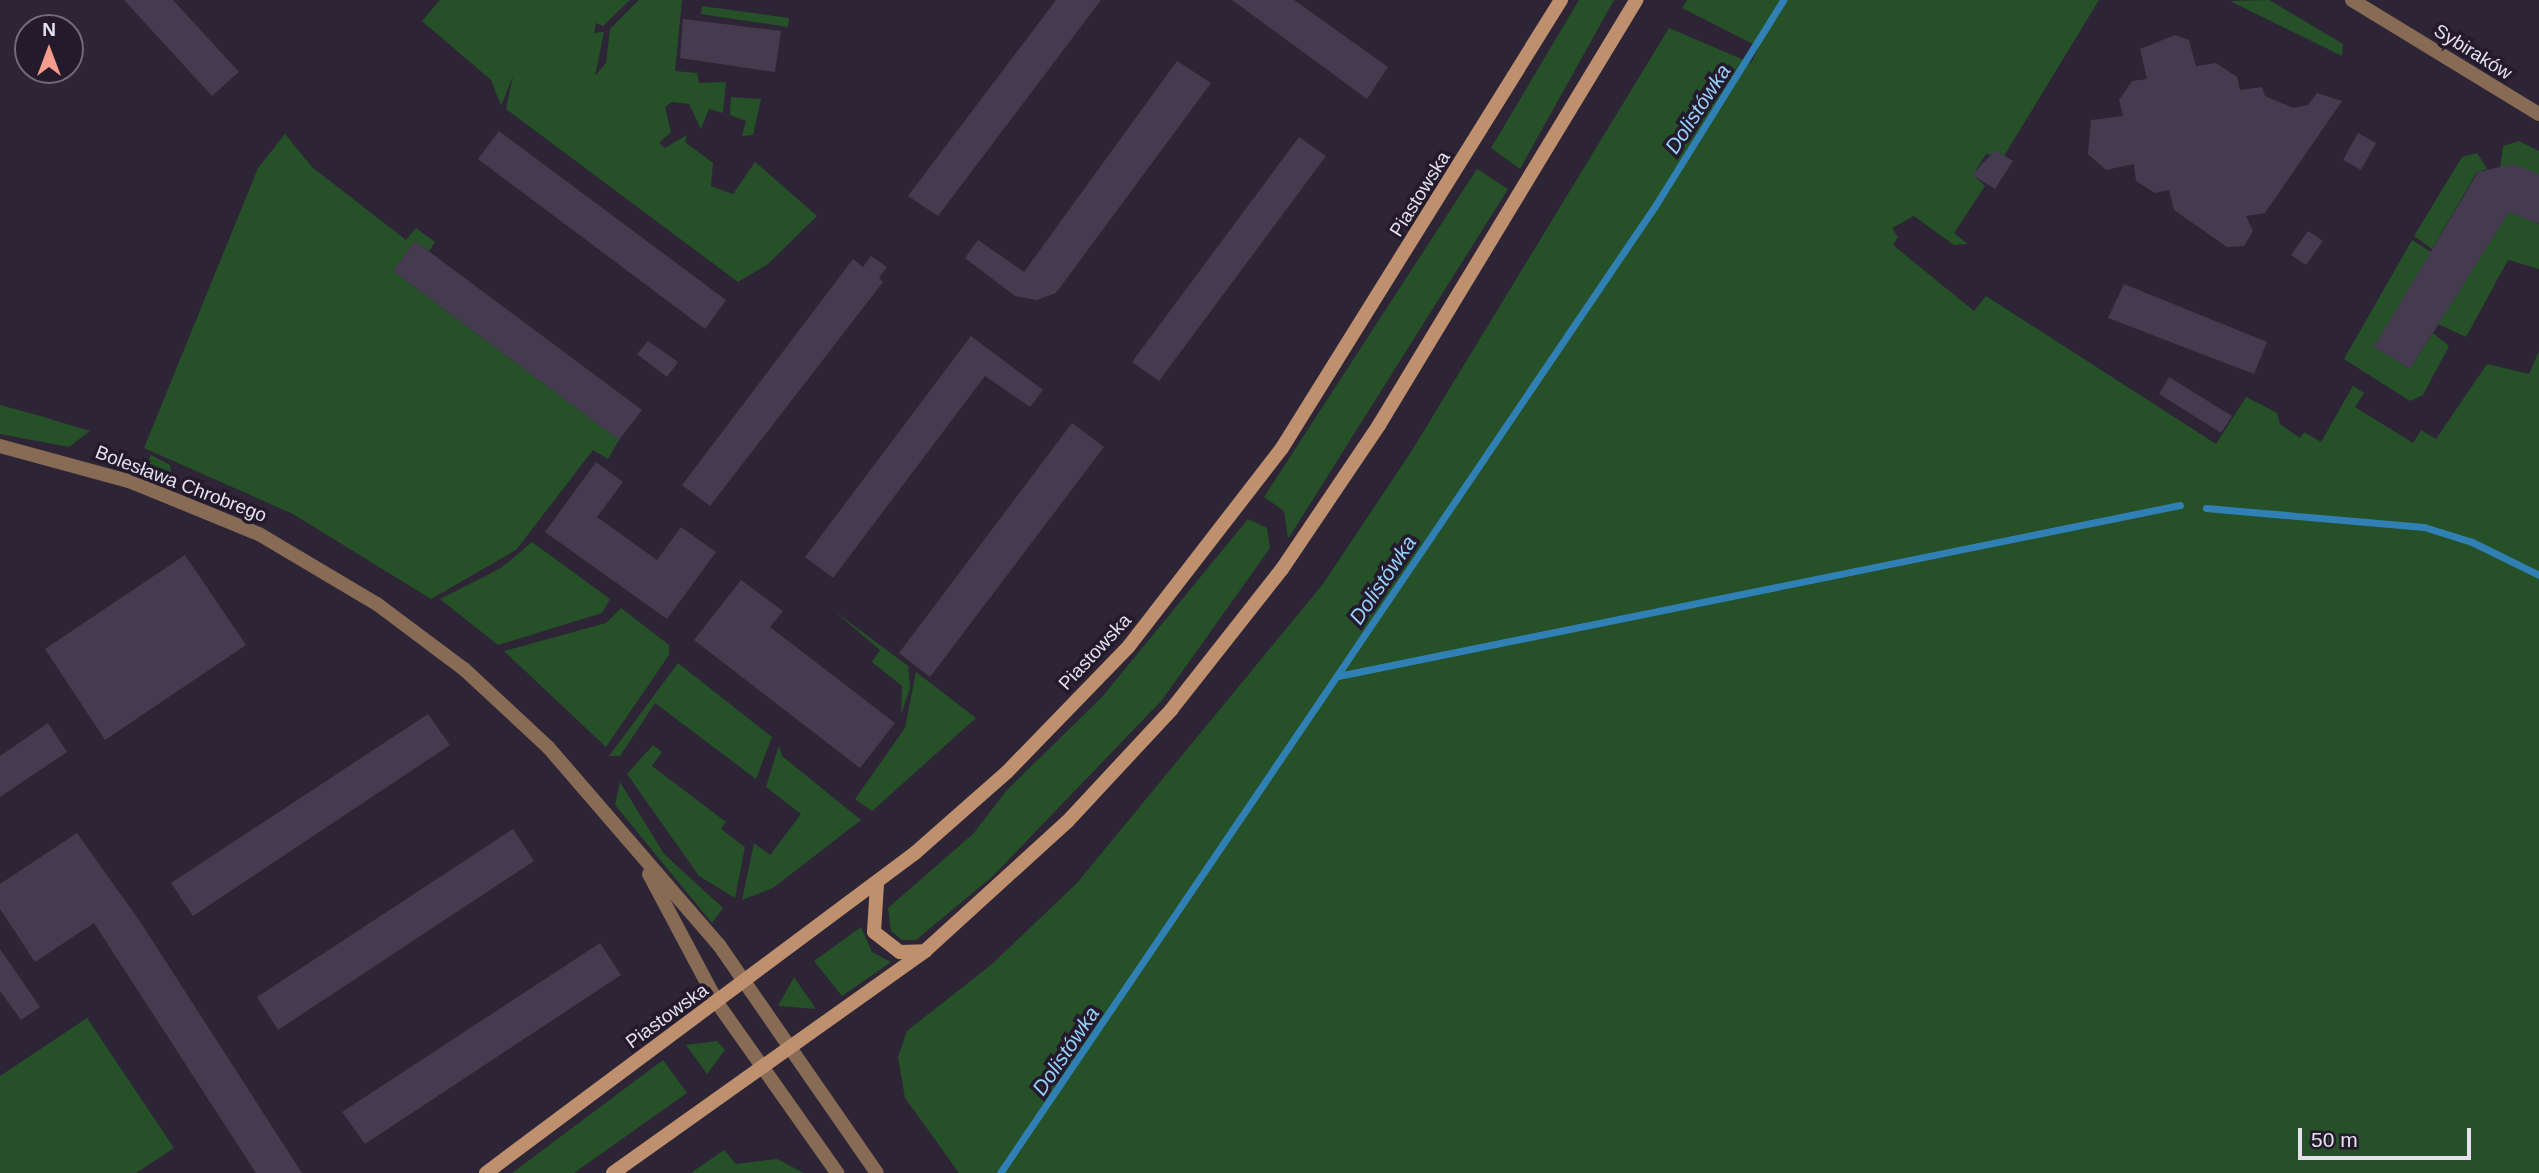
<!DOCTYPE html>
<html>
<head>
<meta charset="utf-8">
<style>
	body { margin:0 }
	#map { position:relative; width:2539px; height:1173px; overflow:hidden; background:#2d2436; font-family:Helvetica,sans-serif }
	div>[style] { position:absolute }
	.green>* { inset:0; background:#265028 }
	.stream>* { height:7px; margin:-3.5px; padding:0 3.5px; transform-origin:3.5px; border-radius:3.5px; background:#3180b5 }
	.building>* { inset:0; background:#453b4f }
	.street>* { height:14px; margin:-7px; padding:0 7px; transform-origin:7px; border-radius:7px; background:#886b55 }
	.secondary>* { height:14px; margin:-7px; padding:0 7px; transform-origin:7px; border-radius:7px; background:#bf906d }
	span { translate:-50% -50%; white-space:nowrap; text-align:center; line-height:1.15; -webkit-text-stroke:7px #231a2c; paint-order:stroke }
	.street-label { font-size:19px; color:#e6e1ed }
	.water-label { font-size:21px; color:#97d1fc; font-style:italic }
	.north { position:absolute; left:14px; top:14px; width:70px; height:70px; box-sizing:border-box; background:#231a2c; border:2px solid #716a79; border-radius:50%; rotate:0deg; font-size:19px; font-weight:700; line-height:28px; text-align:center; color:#e6e1ed }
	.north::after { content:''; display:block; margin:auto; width:24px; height:32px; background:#f49d8d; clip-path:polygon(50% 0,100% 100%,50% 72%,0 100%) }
	.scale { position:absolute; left:2298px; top:1128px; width:173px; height:32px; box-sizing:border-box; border:4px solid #e6e1ed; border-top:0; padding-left:9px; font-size:21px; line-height:24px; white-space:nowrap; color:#e6e1ed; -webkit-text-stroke:5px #231a2c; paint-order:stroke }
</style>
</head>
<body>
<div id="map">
	<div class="green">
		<div style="clip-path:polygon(440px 0,630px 0,603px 26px,596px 23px,594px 33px,604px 32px,595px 76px,606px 63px,610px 29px,639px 0,682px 0,675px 71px,697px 73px,699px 83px,726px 82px,723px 113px,709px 109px,701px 129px,689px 104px,672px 102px,665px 107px,671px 132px,659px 143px,665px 148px,687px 135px,685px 142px,713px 163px,711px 186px,733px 194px,755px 162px,817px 216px,768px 264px,738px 282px,506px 109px,513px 76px,501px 106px,491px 80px,422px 21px)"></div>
		<div style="clip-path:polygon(1579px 0,1614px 0,1520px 169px,1491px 148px)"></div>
		<div style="clip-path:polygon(1687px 0,2099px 0,2004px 156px,1986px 154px,1973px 175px,1985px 186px,1954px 233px,1968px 244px,1954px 245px,1914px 216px,1892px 228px,1898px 237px,1893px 245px,1974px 311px,1986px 296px,2216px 444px,2246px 397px,2277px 413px,2280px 424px,2300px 438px,2304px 432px,2321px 442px,2353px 386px,2364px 393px,2355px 407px,2413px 443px,2421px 430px,2436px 439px,2487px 364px,2529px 374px,2539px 351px,2539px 1173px,959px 1173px,905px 1098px,898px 1057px,907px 1031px,992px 964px,1077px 883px,1323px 584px,1411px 452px,1669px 28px,1751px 63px,1759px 47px,1682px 8px)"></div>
		<div style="clip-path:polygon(2269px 0,2343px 44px,2342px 56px,2230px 1px)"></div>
		<div style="clip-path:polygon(702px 6px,789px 18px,788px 27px,701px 14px)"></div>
		<div style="clip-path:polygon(731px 97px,761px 99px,753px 135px,742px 136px,746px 121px,730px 115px)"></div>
		<div style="clip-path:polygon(285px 134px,312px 167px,406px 240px,416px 228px,435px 242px,429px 251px,415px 241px,393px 271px,619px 440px,608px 459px,593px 450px,516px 550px,431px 599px,293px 514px,144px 448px,258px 168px)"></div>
		<div style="clip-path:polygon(2519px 141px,2539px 151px,2539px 174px,2500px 168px,2503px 146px)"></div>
		<div style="clip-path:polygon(2477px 153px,2487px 169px,2477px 172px,2432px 249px,2414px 236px,2462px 157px)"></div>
		<div style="clip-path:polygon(1477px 169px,1508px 189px,1288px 539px,1284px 511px,1264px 497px)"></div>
		<div style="clip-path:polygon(2509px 212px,2539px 224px,2539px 269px,2508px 260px,2466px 337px,2438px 324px)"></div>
		<div style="clip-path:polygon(2412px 240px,2431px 252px,2374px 347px,2410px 369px,2433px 333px,2449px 346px,2423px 395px,2410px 401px,2344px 359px)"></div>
		<div style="clip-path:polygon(0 405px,37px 415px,90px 431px,69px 447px,0 434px)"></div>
		<div style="clip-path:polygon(151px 455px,170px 465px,173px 484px,142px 472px)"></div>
		<div style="clip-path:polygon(1248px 519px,1267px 528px,1270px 548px,1162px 700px,993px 876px,916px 940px,902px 940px,891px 931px,888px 908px,973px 834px,1007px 790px,1102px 697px)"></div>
		<div style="clip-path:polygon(532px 542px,610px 599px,602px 613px,498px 645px,440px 599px,501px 568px)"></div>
		<div style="clip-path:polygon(621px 608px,669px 645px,669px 655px,606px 747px,504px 651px,606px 623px)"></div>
		<div style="clip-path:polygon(833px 610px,908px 666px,910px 688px,901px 715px,902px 686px,872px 662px,880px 650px)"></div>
		<div style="clip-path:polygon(678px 663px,772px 737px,756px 779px,655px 703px,620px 756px,609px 756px)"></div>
		<div style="clip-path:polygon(916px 672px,976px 718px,872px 811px,855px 799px,905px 728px)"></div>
		<div style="clip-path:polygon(653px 745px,662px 752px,652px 766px,726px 822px,721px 829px,745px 847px,735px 898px,699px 876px,627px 774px)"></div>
		<div style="clip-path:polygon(779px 745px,782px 756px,861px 820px,773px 888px,742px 900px,754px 843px,770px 855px,801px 814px,766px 787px)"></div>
		<div style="clip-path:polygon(620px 782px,664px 854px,723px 908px,712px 923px,615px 805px)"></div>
		<div style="clip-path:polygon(861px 927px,872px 952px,891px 962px,842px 996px,814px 961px)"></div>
		<div style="clip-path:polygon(794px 977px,816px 1009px,778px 1006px)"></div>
		<div style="clip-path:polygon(87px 1018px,174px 1148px,136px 1173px,0 1173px,0 1076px)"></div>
		<div style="clip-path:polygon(717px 1041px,725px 1050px,707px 1074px,686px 1045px)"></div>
		<div style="clip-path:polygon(663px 1060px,687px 1093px,574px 1173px,512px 1173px)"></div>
		<div style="clip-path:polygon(724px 1150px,736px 1164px,777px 1159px,804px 1173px,691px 1173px)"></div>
	</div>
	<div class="stream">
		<div style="left:2206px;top:508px;width:219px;rotate:5deg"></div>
		<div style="left:2424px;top:527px;width:50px;rotate:17.4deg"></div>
		<div style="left:2472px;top:542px;width:75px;rotate:26.2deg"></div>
		<div style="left:1338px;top:676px;width:859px;rotate:-11.48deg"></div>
		<div style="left:1000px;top:1173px;width:1168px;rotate:-55.89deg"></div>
		<div style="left:1655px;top:206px;width:243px;rotate:-58.1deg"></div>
	</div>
	<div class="building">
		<div style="clip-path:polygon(124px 0,173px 0,239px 72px,212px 96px)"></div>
		<div style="clip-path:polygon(1056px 0,1101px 0,938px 216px,908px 196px)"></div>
		<div style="clip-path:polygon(1232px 0,1294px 0,1388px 67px,1367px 99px)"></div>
		<div style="clip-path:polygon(683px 19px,781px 31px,775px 72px,680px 58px)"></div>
		<div style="clip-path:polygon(2175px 35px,2189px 40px,2196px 66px,2216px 63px,2237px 77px,2240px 90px,2262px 87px,2265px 96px,2293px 108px,2308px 105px,2317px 93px,2342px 101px,2265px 213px,2246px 216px,2253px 231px,2244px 246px,2227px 247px,2174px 210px,2169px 190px,2155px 193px,2136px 181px,2134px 164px,2106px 170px,2088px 154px,2091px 120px,2123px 116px,2119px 100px,2132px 81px,2147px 79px,2140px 49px)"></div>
		<div style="clip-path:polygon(1177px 61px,1211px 83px,1056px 293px,1037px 300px,1015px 296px,965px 258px,978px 240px,1024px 272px)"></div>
		<div style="clip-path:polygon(499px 131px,726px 300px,705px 329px,478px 159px)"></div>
		<div style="clip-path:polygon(2358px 133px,2376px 143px,2361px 170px,2343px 160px)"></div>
		<div style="clip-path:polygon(1299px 137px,1326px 156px,1159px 381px,1132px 362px)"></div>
		<div style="clip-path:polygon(1995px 150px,2013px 161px,1995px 189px,1972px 175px)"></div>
		<div style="clip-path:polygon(2513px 164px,2539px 174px,2539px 224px,2509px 212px,2410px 369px,2374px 347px,2478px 172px)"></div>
		<div style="clip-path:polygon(2308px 231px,2323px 241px,2306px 265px,2291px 255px)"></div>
		<div style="clip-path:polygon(415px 241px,642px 410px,619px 440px,393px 271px)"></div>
		<div style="clip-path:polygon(871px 256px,887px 267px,879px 278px,883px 282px,710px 506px,682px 485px,853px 259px,863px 267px)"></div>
		<div style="clip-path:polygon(2124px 284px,2267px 342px,2254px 374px,2108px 318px)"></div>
		<div style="clip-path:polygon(971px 336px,1043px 390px,1030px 407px,985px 376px,833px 578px,805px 557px)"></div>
		<div style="clip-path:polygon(648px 341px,678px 362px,667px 377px,637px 354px)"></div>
		<div style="clip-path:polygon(2169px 377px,2232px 416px,2221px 433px,2159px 394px)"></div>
		<div style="clip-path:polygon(1072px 423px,1104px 447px,930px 677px,899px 653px)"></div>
		<div style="clip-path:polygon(596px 462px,623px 482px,597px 517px,657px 560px,681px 527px,716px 552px,667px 619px,545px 532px)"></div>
		<div style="clip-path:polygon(185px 555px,246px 645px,105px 740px,45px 649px)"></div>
		<div style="clip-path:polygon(741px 580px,783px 611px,770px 627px,895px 723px,860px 768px,694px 640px)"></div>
		<div style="clip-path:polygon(428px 714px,450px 745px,193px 916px,171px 883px)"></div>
		<div style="clip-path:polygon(48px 723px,67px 752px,0 797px,0 756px)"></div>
		<div style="clip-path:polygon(513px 829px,534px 861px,278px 1030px,257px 997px)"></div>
		<div style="clip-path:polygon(77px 833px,141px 923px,302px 1173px,256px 1173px,94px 923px,35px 962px,0 909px,0 884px)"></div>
		<div style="clip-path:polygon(600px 943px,621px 975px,365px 1144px,342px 1112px)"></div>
		<div style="clip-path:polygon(0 949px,40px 1007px,21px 1020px,0 991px)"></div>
	</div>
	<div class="street">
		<div style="left:2352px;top:0;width:219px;rotate:31.4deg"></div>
		<div style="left:0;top:446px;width:134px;rotate:15.2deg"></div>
		<div style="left:129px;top:481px;width:140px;rotate:22.2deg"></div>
		<div style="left:259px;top:534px;width:137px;rotate:30.7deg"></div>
		<div style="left:377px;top:604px;width:109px;rotate:36.8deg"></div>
		<div style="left:464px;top:669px;width:115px;rotate:42.9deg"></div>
		<div style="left:548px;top:747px;width:262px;rotate:49.2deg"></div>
		<div style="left:719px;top:945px;width:277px;rotate:55.3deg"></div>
		<div style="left:649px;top:874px;width:147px;rotate:62deg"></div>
		<div style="left:718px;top:1004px;width:207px;rotate:54.8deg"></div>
	</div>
	<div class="secondary">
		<div style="left:877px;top:884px;width:48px;rotate:93.6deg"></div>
		<div style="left:874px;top:932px;width:33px;rotate:38deg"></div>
		<div style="left:900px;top:952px;width:25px;rotate:-2deg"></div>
		<div style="left:486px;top:1173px;width:535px;rotate:-36.72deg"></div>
		<div style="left:915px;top:853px;width:123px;rotate:-41.4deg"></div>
		<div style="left:1007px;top:772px;width:175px;rotate:-45.9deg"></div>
		<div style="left:1129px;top:646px;width:250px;rotate:-52.3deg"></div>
		<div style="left:1282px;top:448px;width:528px;rotate:-58.09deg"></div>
		<div style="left:613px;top:1173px;width:383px;rotate:-35.4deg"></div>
		<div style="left:925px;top:951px;width:192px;rotate:-42.3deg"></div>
		<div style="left:1067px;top:822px;width:153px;rotate:-47.1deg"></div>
		<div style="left:1171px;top:710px;width:179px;rotate:-51.8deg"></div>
		<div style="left:1282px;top:569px;width:174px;rotate:-56deg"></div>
		<div style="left:1379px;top:425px;width:497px;rotate:-58.8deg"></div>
	</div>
	<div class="street-label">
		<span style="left:2473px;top:52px;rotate:32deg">Sybiraków</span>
		<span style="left:1420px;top:194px;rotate:-58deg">Piastowska</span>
		<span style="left:181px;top:484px;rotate:21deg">Bolesława Chrobrego</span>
		<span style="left:1095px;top:652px;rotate:-47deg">Piastowska</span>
		<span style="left:667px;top:1016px;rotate:-36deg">Piastowska</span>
	</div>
	<div class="water-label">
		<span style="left:1698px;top:109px;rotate:-57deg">Dolistówka</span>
		<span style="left:1383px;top:580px;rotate:-56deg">Dolistówka</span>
		<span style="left:1066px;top:1051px;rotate:-56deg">Dolistówka</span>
	</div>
	<div class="north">N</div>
	<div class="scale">50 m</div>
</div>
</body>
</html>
